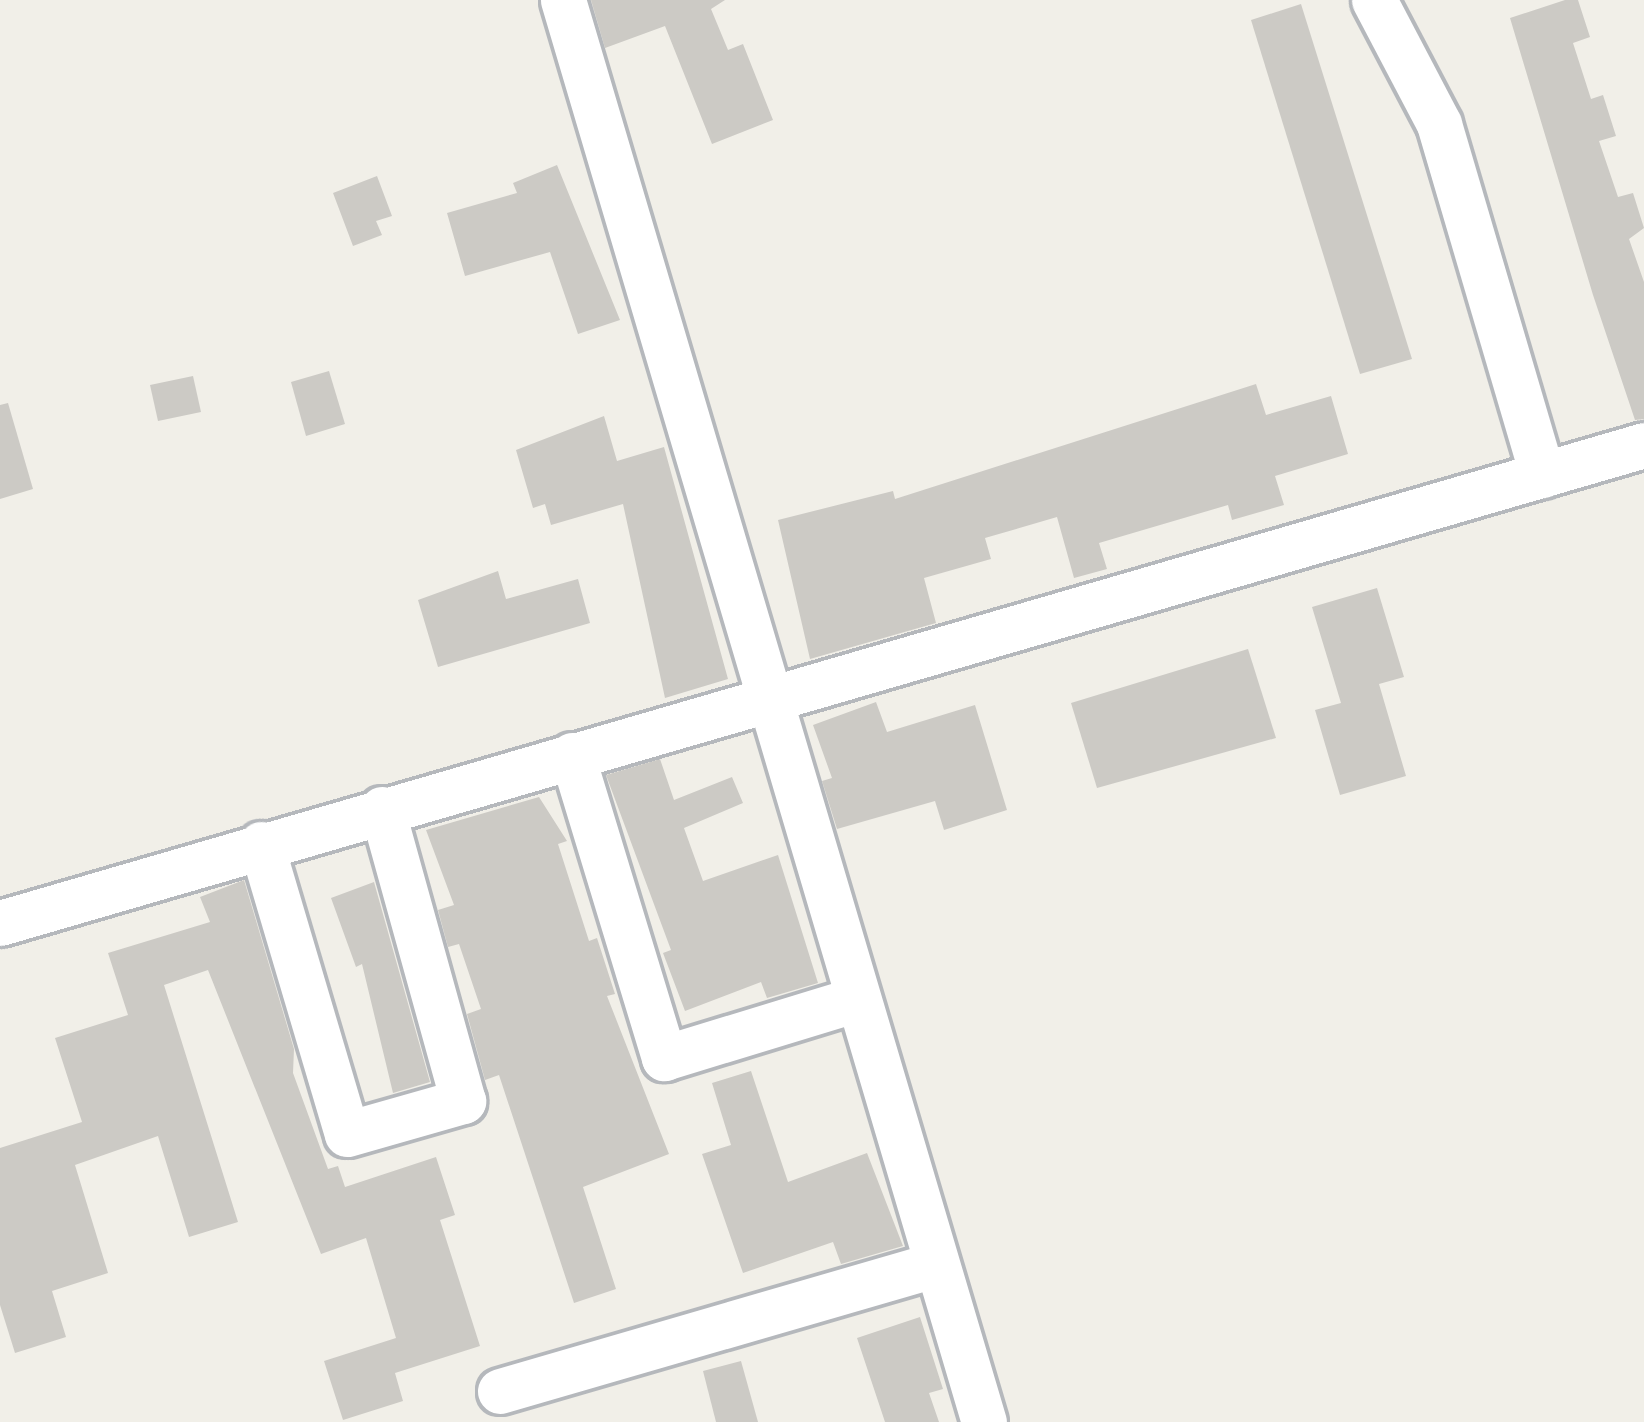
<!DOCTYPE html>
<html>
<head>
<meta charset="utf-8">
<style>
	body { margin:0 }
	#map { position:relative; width:1644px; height:1422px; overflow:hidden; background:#f1efe8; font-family:Manrope,sans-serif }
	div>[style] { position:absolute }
	.building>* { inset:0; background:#cccac5 }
	.roads { filter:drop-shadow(3px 0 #b5b8bc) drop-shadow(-3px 0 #b5b8bc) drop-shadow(0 3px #b5b8bc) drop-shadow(0 -3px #b5b8bc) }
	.minor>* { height:45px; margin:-22.5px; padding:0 22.5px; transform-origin:22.5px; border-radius:22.5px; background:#fff }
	span { translate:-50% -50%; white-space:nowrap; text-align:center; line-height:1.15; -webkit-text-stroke:9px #fff; paint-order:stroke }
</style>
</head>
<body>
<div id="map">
	<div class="building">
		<div style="clip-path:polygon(591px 0,725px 0,711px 9px,728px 50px,743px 44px,773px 120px,712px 144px,665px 26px,605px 48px)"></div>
		<div style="clip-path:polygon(1565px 0,1578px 0,1590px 37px,1573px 43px,1591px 99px,1603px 95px,1616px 136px,1599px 141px,1618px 197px,1633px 193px,1644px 228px,1629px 239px,1644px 282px,1644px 419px,1635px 420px,1593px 295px,1510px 18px)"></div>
		<div style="clip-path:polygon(1301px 4px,1412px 359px,1360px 374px,1251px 20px)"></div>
		<div style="clip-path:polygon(557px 165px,620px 320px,578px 334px,550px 252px,465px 276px,447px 213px,517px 193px,513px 183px)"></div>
		<div style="clip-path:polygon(377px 176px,392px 216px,376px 221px,382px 235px,353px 246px,333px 193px)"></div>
		<div style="clip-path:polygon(329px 371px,345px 424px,306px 436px,291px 382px)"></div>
		<div style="clip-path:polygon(193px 376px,201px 412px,158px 421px,150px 385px)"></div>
		<div style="clip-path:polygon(1256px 384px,1266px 415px,1331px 396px,1348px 454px,1275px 476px,1284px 505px,1232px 520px,1228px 505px,1099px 543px,1107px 569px,1074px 578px,1057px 517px,985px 538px,991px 559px,924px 578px,936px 623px,810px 659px,778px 520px,893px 491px,895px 499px)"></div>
		<div style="clip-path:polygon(8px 403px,33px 489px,0 499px,0 405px)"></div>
		<div style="clip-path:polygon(604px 416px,617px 461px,664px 447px,728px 679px,665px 698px,623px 504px,551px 525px,545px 504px,533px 508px,516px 450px)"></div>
		<div style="clip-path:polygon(498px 571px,506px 599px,578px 579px,590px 623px,438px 667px,418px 600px)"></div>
		<div style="clip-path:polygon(1377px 588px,1404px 677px,1379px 684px,1406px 776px,1340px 795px,1315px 710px,1341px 703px,1312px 607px)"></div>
		<div style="clip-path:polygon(1248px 649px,1276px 738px,1097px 788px,1071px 703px)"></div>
		<div style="clip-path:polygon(876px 702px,887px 732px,975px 705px,1007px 810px,944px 830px,935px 801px,837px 829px,822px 781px,832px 778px,813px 725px)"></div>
		<div style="clip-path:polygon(660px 759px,674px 800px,732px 777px,743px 803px,684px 828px,703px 881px,778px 855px,818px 983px,767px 998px,761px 982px,685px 1011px,663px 953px,671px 950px,606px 775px)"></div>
		<div style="clip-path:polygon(539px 797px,567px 841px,558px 844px,589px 941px,597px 938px,615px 994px,607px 996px,669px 1154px,583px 1187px,616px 1289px,574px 1303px,499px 1075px,485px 1080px,467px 1014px,481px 1009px,459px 944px,448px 947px,438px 910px,454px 905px,426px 830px)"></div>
		<div style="clip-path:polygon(244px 880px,294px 1049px,293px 1073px,328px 1169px,338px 1166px,345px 1187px,436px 1157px,455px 1215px,440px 1220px,480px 1346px,395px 1373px,403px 1401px,343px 1420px,324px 1361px,396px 1338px,366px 1238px,321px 1254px,208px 970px,164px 985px,238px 1222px,189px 1237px,158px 1136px,75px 1165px,108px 1273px,52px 1291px,66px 1337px,15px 1353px,0 1305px,0 1148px,82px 1122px,55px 1038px,128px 1015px,108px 953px,210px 922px,200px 897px)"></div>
		<div style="clip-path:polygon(374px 882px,430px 1082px,393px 1093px,362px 964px,356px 967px,331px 898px)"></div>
		<div style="clip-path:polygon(751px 1071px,788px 1182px,867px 1153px,903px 1246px,841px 1264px,833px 1242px,743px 1273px,702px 1154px,731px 1145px,712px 1083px)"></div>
		<div style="clip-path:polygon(920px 1317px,943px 1389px,929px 1393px,939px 1422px,885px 1422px,857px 1338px)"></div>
		<div style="clip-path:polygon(741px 1361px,758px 1422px,716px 1422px,703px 1371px)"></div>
	</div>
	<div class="roads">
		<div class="minor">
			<div style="left:563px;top:0;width:1483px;rotate:73.51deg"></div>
			<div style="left:1374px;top:0;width:140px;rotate:62.3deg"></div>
			<div style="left:1439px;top:124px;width:366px;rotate:73.6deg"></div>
			<div style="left:572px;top:755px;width:317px;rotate:73.1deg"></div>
			<div style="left:664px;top:1058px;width:202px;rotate:-17deg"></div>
			<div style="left:261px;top:844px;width:302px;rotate:73.5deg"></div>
			<div style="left:347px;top:1134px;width:121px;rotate:-15.9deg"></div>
			<div style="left:463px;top:1101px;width:303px;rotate:-105.5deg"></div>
			<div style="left:0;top:923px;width:1712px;rotate:-16.21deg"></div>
			<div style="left:500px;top:1391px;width:454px;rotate:-16.2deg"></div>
		</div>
	</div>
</div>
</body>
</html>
